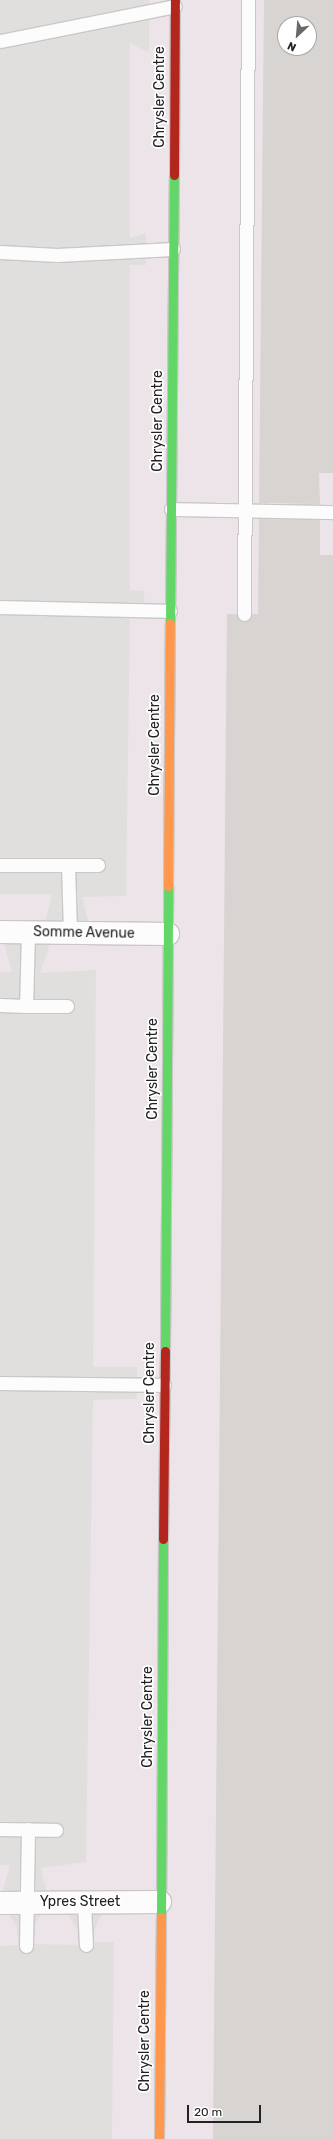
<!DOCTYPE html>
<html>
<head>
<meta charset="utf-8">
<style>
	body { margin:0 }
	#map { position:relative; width:333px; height:2139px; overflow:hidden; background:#f0eeeb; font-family:Rubik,sans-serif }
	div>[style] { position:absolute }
	.industrial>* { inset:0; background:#ede4e9 }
	.parking>* { inset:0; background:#e0dfde }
	.building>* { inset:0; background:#d7d4d2 }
	.roads { filter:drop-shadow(1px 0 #c9c8c7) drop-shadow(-1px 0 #c9c8c7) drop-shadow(0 1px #c9c8c7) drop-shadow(0 -1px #c9c8c7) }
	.lane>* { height:13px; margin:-6.5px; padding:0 6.5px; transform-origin:6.5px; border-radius:6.5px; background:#fdfcfc }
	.street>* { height:22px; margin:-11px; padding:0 11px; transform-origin:11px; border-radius:11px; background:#fdfcfc }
	.fast>* { height:9px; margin:-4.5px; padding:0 4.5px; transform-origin:4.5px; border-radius:4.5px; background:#63d668 }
	.slow>* { height:9px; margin:-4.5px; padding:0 4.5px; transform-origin:4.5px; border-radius:4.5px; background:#ff974d }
	.jam>* { height:9px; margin:-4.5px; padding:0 4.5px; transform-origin:4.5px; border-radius:4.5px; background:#b3261e }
	span { translate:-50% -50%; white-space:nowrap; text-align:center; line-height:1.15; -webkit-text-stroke:3.5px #fff; paint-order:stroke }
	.street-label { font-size:14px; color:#222 }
	.north { position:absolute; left:277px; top:16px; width:40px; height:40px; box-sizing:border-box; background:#fff; border:1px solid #a7a7a7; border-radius:50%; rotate:206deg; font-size:11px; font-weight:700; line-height:16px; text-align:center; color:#222 }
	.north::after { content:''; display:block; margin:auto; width:14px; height:18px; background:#6a6968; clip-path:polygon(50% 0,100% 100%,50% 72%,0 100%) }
	.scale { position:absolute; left:187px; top:2105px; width:74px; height:18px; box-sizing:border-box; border:2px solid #222; border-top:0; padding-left:5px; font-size:12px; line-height:14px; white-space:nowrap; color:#222; -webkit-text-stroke:3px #fff; paint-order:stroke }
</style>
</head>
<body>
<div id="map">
	<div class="industrial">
		<div style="clip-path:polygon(evenodd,0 0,333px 0,333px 2139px,0 2139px,0 0,285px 24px,309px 24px,309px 48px,285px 48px,285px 24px)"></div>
	</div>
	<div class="parking">
		<div style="clip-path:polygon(0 0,149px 0,149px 53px,130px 43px,130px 238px,146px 233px,146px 265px,130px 265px,130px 590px,144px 591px,145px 618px,130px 619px,126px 896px,82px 897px,89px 924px,45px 923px,52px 894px,0 894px)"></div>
		<div style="clip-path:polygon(3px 940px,51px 941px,40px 973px,96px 970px,93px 1367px,137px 1367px,137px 1399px,93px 1400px,86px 1862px,41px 1868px,48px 1897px,1px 1897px,10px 1865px,0 1865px,0 972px,12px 972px)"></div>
		<div style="clip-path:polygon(103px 1911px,94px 1931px,94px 1942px,114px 1942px,112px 2139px,0 2139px,0 1946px,18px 1945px,17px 1927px,9px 1915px,42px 1913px,35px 1924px,34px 1944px,79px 1945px,77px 1930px,67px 1912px)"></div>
	</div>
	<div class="building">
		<div style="clip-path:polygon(evenodd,264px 0,333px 0,333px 473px,319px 473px,320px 504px,259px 503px,264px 0,285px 24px,309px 24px,309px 48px,285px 48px,285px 24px)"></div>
		<div style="clip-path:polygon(259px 519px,320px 520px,320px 555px,333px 555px,333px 2139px,213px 2139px,227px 614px,236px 614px,244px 622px,252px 614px,258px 614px)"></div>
	</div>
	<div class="roads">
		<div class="lane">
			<div style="left:0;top:41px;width:178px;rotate:-11.3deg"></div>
			<div style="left:0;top:252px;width:57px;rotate:3deg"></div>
			<div style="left:57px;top:255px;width:116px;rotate:-3deg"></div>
			<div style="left:171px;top:509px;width:162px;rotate:1.1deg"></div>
			<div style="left:0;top:607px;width:170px;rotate:1.3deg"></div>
			<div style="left:244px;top:614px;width:614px;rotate:-89.63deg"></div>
			<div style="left:0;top:865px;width:98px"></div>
			<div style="left:68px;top:865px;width:68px;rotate:88.3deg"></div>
			<div style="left:28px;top:932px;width:74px;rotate:91.5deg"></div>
			<div style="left:26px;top:1006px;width:41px"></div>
			<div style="left:0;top:1005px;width:26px;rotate:2deg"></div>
			<div style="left:0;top:1383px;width:164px;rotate:0.7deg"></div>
			<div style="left:0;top:1829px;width:56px;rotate:1deg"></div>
			<div style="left:84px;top:1903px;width:42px;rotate:87.3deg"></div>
			<div style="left:26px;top:1946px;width:117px;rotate:-89deg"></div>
		</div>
		<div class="street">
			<div style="left:0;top:932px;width:168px;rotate:0.7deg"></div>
			<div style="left:0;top:1903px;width:160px;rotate:-0.4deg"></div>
		</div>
		<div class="fast">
			<div style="left:170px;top:623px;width:448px;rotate:-89.5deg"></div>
			<div style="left:165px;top:1351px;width:465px;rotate:-89.6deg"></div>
			<div style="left:161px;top:1917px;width:378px;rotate:-89.7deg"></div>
		</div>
		<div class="slow">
			<div style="left:168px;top:886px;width:263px;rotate:-89.6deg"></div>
			<div style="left:159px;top:2139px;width:222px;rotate:-89.5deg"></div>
		</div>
		<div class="jam">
			<div style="left:174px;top:175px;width:175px;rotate:-89.7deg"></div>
			<div style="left:163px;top:1539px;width:188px;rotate:-89.4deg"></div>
		</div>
	</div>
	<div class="street-label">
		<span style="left:160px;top:97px;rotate:-90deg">Chrysler Centre</span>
		<span style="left:158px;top:421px;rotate:-90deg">Chrysler Centre</span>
		<span style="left:155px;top:745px;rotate:-90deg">Chrysler Centre</span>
		<span style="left:84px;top:933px;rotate:1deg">Somme Avenue</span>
		<span style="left:153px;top:1069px;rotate:-90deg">Chrysler Centre</span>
		<span style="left:150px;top:1393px;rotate:-90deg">Chrysler Centre</span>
		<span style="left:148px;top:1717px;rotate:-90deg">Chrysler Centre</span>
		<span style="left:80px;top:1902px">Ypres Street</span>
		<span style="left:145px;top:2041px;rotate:-90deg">Chrysler Centre</span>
	</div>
	<div class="north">N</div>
	<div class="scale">20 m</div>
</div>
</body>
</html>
